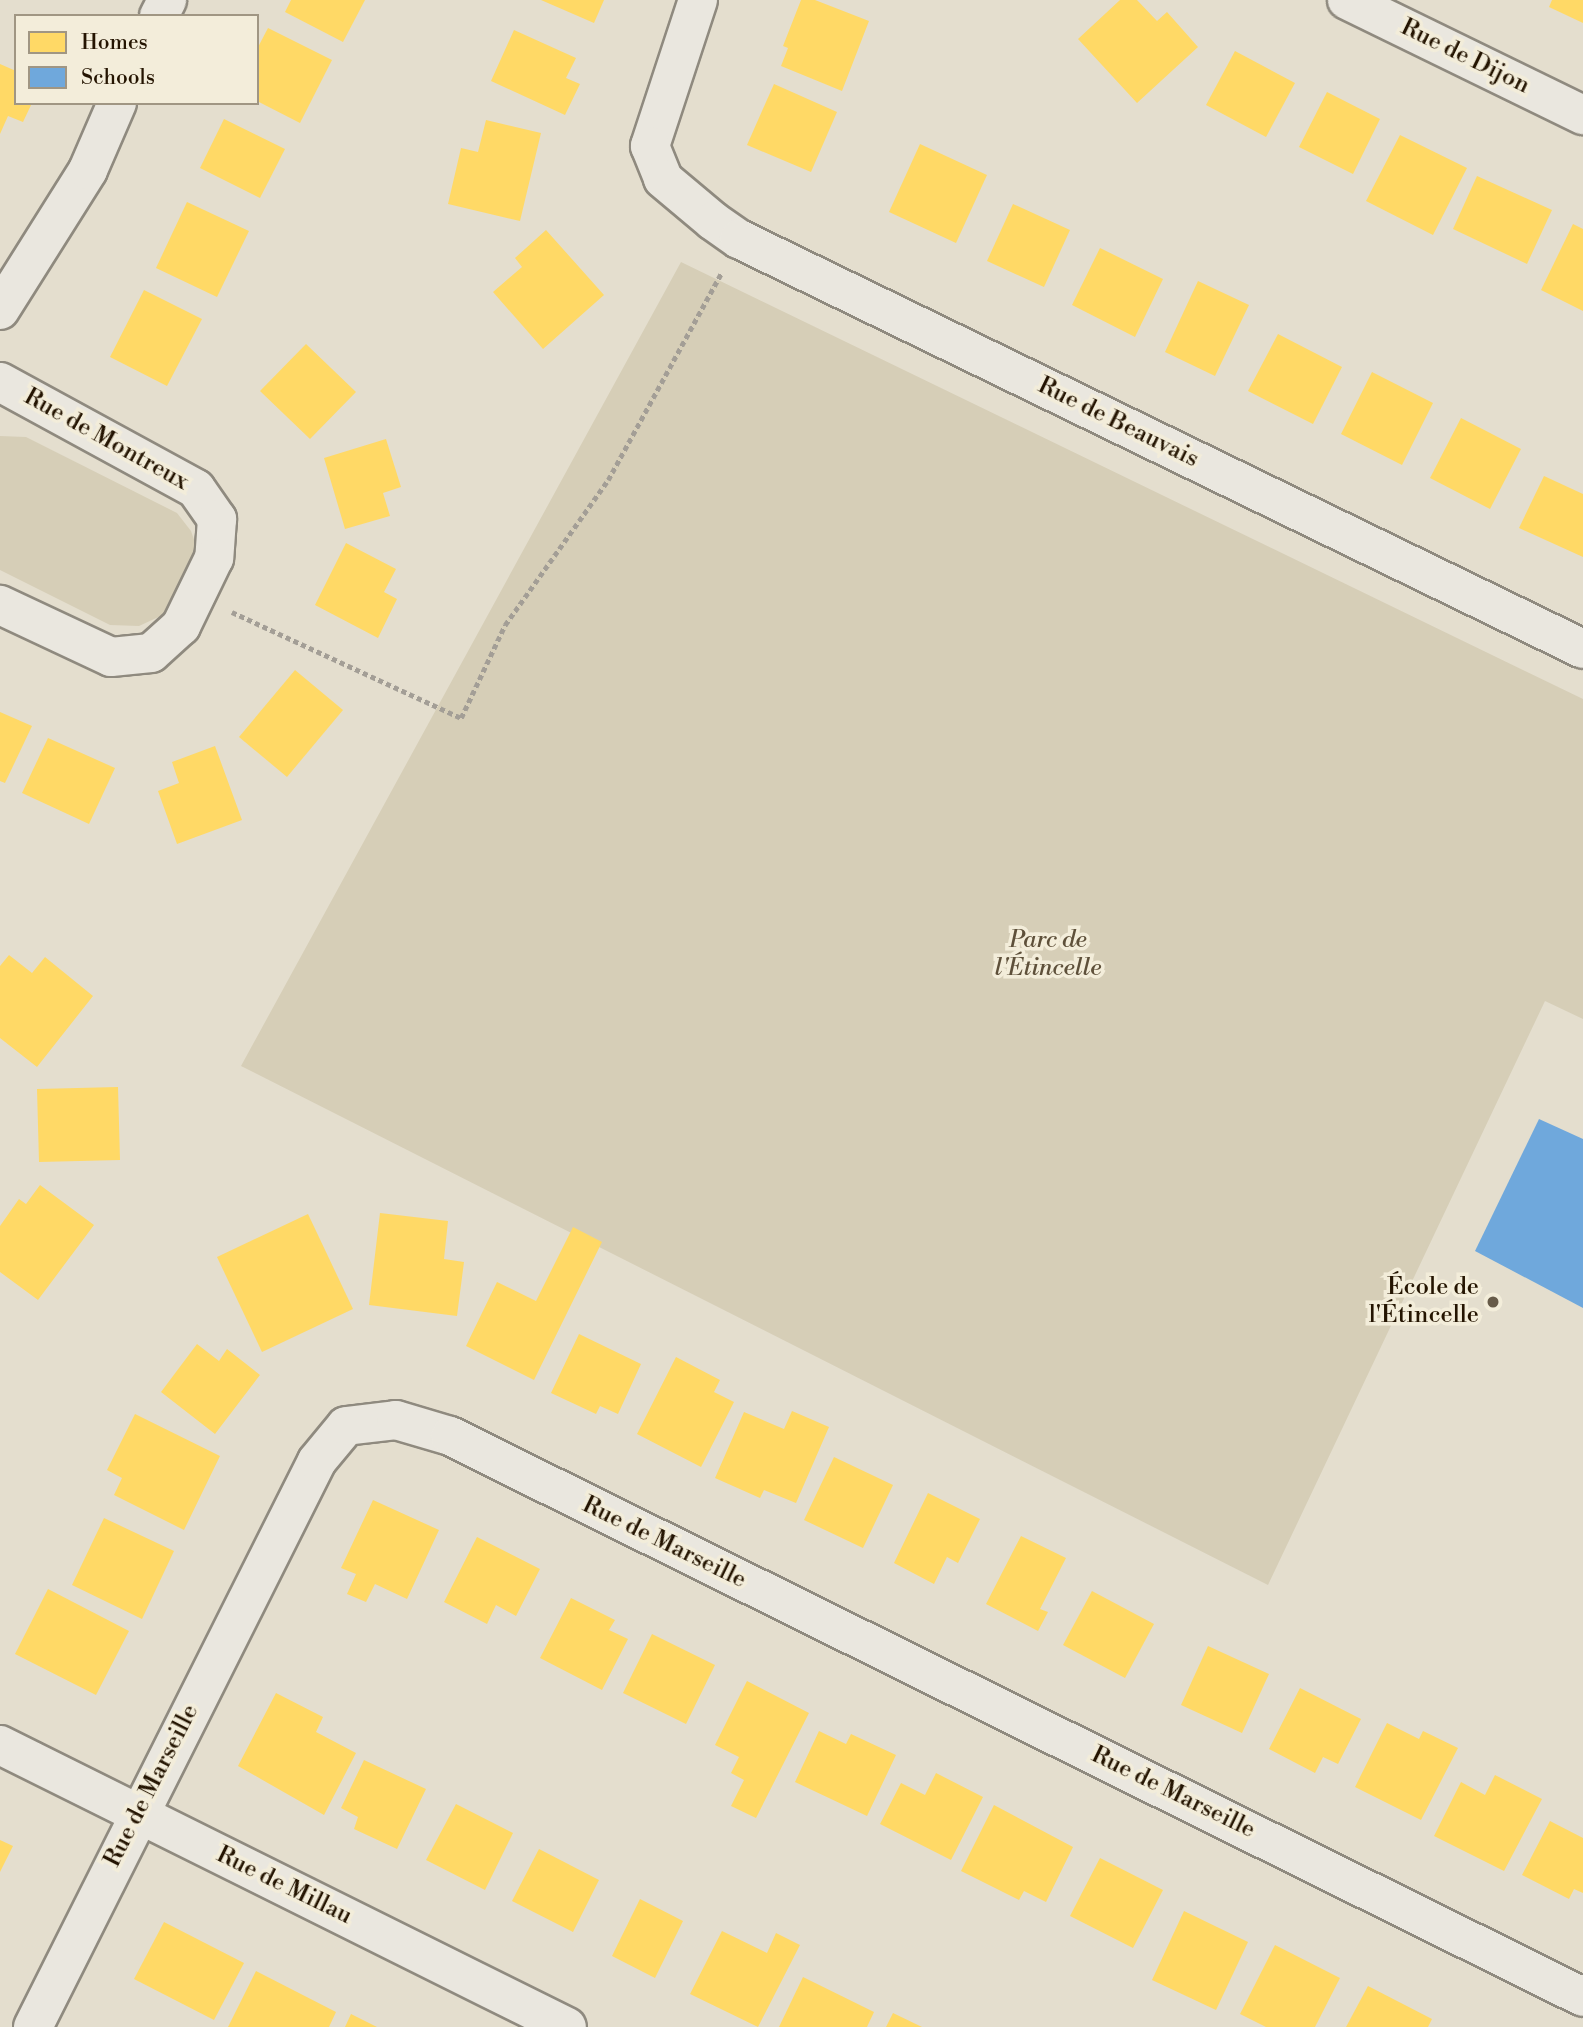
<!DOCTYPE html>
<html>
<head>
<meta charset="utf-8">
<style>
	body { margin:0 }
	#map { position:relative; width:1583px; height:2027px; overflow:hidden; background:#e4dece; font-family:"Libre Bodoni",serif }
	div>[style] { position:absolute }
	.green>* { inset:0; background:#d6ceb7 }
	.homes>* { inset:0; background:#ffd966 }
	.schools>* { inset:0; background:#6fa8dc }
	.path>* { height:4.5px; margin-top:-2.25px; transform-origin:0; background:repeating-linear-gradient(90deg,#a39e96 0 5px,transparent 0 8.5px) }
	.roads { filter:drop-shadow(2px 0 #8f8a7f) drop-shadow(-2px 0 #8f8a7f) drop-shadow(0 2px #8f8a7f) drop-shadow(0 -2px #8f8a7f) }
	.street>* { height:38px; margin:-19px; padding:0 19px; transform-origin:19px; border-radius:19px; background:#eae7df }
	.dots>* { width:19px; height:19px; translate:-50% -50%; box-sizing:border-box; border:4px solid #f3edda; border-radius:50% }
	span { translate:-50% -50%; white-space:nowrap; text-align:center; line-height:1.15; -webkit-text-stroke:7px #f3edda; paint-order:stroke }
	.street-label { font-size:24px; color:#241401 }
	.park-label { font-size:24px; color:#5e503a; font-style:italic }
	.poi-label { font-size:24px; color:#241401 }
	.right { translate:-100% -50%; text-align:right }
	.legend { position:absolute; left:14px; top:14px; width:245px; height:91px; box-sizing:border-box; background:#f3edda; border:2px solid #a09683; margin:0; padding:9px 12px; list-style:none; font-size:21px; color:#241401 }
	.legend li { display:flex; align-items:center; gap:14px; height:35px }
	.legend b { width:35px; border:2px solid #a09683 }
</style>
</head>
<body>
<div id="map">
	<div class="green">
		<div style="clip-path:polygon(681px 262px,1583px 699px,1583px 1019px,1545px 1001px,1268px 1585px,241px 1066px)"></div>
		<div style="clip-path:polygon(0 436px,26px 437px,177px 513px,191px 531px,198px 551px,193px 578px,165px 614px,139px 626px,110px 625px,0 570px)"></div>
	</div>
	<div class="homes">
		<div style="clip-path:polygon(291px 0,365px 0,343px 42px,285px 12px)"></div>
		<div style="clip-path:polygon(541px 0,604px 0,594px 23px)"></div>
		<div style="clip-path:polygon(801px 0,815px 0,869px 21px,842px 91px,781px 66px,788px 48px,783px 46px)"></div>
		<div style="clip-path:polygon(1120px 0,1137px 0,1157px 21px,1167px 12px,1198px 47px,1137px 103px,1078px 39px)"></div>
		<div style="clip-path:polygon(1552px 0,1583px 0,1583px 23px,1549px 7px)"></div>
		<div style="clip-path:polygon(268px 28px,332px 60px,300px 123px,257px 101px,257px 49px)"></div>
		<div style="clip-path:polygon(514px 30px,576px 58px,566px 78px,580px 84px,565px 115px,491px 81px)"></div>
		<div style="clip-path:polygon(1235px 51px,1295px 83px,1266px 137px,1206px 105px)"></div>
		<div style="clip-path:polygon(0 64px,16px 71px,16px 103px,32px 103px,23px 122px,8px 116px,0 134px)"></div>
		<div style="clip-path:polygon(774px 84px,837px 112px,811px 172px,747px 145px)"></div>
		<div style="clip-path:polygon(1327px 92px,1380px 119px,1353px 174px,1299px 147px)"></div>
		<div style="clip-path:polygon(224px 119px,285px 149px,260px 198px,200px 168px)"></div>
		<div style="clip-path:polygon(486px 120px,541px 133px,520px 221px,448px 204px,461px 148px,478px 152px)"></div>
		<div style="clip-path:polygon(1400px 135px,1467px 168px,1433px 235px,1366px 201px)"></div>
		<div style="clip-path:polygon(920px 144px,987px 175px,956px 243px,889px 212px)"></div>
		<div style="clip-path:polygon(1477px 176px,1552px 210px,1527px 264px,1453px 229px)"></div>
		<div style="clip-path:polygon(187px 202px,249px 231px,217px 297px,156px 268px)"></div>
		<div style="clip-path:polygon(1013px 204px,1070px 230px,1044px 287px,987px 261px)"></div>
		<div style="clip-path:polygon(1573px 224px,1583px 229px,1583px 311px,1541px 290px)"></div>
		<div style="clip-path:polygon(546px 230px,604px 295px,543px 349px,493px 292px,522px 267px,515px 258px)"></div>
		<div style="clip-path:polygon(1100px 248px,1163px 279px,1135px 337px,1072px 305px)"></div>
		<div style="clip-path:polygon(1198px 281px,1249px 305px,1215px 376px,1165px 352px)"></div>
		<div style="clip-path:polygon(144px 290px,202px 319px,167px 386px,110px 357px)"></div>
		<div style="clip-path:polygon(1278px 334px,1342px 367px,1313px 424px,1248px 391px)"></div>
		<div style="clip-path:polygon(306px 344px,356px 392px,310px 439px,260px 391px)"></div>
		<div style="clip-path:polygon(1372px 372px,1433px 403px,1402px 465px,1341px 434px)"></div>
		<div style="clip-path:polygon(1461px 418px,1521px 449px,1490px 509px,1430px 478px)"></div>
		<div style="clip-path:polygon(386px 439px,401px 487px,383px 493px,390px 516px,345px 529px,324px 458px)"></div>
		<div style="clip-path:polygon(1544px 476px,1583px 494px,1583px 557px,1519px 528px)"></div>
		<div style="clip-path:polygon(346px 543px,396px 569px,384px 592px,397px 599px,378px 638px,315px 605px)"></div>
		<div style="clip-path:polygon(295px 670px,343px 710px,287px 777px,239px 737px)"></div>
		<div style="clip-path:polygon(0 712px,32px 726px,5px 783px,0 781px)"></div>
		<div style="clip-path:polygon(48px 738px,115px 768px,89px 824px,22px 793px)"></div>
		<div style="clip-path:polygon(215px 746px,242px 820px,177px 844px,158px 791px,179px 783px,172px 762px)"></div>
		<div style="clip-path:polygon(9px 955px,32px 973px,45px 957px,93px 996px,37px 1067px,0 1038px,0 966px)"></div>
		<div style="clip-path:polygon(118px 1087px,120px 1160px,39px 1162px,37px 1089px)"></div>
		<div style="clip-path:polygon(40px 1185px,94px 1225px,38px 1300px,0 1272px,0 1226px,19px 1199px,26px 1204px)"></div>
		<div style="clip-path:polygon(380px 1213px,448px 1221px,444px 1259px,464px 1262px,457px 1316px,369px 1305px)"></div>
		<div style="clip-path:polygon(308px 1214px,353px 1309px,262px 1352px,217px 1257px)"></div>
		<div style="clip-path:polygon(573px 1227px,602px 1242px,534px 1380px,466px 1346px,497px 1282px,536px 1301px)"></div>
		<div style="clip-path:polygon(579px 1334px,641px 1364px,618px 1414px,600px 1406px,596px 1414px,551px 1393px)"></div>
		<div style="clip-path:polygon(197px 1344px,219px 1361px,227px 1349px,260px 1375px,215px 1434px,161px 1392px)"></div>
		<div style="clip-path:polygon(676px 1357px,720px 1380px,714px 1392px,734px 1402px,701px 1467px,637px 1434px)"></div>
		<div style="clip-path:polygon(792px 1411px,829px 1427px,796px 1503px,764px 1490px,760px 1498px,715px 1478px,744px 1412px,784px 1429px)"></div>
		<div style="clip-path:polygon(135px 1414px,220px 1456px,184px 1530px,114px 1495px,122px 1478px,107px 1470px)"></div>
		<div style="clip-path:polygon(834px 1457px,893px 1485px,863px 1548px,804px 1520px)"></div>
		<div style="clip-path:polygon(928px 1493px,980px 1519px,958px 1563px,947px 1557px,934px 1584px,894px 1563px)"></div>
		<div style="clip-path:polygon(373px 1500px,439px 1530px,407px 1599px,375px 1584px,366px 1602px,347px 1594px,356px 1574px,341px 1568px)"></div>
		<div style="clip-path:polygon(104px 1518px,174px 1551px,142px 1619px,72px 1585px)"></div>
		<div style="clip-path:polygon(1021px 1536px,1066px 1558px,1040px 1609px,1048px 1612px,1038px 1631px,986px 1604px)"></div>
		<div style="clip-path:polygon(477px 1537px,540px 1569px,516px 1616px,496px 1605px,487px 1624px,444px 1602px)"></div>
		<div style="clip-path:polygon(48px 1589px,129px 1631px,96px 1695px,15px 1654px)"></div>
		<div style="clip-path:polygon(1092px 1591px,1154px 1624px,1125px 1678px,1063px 1645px)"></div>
		<div style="clip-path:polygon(571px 1598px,615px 1620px,609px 1630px,628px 1639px,602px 1690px,540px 1658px)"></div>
		<div style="clip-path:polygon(652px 1634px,715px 1665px,686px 1724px,623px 1693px)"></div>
		<div style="clip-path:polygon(1208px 1646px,1269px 1674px,1242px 1733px,1181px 1705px)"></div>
		<div style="clip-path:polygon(747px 1681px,809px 1713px,756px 1818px,731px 1806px,744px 1780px,731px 1773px,739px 1757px,715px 1745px)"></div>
		<div style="clip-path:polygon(1300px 1688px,1361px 1719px,1338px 1764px,1323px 1757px,1315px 1773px,1269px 1749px)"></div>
		<div style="clip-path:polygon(276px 1693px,323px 1717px,316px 1732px,356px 1753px,324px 1815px,238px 1766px)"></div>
		<div style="clip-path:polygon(1387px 1723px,1419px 1739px,1423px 1731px,1458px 1748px,1421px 1820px,1355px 1787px)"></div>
		<div style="clip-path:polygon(819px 1731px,846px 1744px,851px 1734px,896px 1755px,867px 1816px,795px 1782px)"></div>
		<div style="clip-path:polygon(364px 1760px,426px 1789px,397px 1849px,354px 1829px,358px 1817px,341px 1808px)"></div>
		<div style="clip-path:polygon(936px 1773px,983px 1797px,951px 1860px,880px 1824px,901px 1783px,925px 1795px)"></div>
		<div style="clip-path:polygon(1495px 1775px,1542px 1799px,1504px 1871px,1434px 1836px,1461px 1782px,1485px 1795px)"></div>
		<div style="clip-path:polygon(456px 1804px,513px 1833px,485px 1890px,426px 1860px)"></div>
		<div style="clip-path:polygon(994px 1805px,1073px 1847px,1046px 1902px,1024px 1891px,1019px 1900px,961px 1871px)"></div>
		<div style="clip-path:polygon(1550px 1821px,1583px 1838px,1583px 1893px,1574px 1889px,1569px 1899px,1522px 1875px)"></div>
		<div style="clip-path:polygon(0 1840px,13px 1846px,0 1872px)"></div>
		<div style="clip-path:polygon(539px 1849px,599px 1880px,573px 1932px,512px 1901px)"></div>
		<div style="clip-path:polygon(1100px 1858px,1163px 1890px,1133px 1948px,1070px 1916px)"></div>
		<div style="clip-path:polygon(640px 1899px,683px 1921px,655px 1978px,612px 1956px)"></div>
		<div style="clip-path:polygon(1184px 1911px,1248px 1942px,1216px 2010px,1152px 1980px)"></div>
		<div style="clip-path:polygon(164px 1922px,244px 1963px,214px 2020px,134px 1979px)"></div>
		<div style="clip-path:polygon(722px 1931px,767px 1953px,776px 1933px,800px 1945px,758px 2027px,690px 1994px)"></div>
		<div style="clip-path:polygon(1275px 1945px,1340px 1978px,1315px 2027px,1266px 2027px,1240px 2014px)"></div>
		<div style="clip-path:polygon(256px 1971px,336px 2012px,329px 2027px,228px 2027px)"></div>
		<div style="clip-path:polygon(803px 1977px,874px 2012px,867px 2027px,779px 2027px)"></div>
		<div style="clip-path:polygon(1368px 1986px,1432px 2019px,1428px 2027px,1346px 2027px)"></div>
		<div style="clip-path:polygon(893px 2013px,922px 2027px,886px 2027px)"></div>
		<div style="clip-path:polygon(351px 2014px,377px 2027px,345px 2027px)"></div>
	</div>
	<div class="schools">
		<div style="clip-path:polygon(1539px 1119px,1583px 1139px,1583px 1308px,1475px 1251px)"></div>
	</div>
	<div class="path">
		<div style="left:232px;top:612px;width:252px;rotate:24.8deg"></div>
		<div style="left:461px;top:718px;width:103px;rotate:-64.7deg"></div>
		<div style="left:505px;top:625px;width:178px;rotate:-54.6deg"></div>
		<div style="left:608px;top:480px;width:235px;rotate:-61.3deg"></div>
	</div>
	<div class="roads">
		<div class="street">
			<div style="left:698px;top:0;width:154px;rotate:108.2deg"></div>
			<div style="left:650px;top:146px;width:35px;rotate:68deg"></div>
			<div style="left:663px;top:179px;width:65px;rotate:40deg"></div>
			<div style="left:713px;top:221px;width:32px;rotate:35deg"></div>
			<div style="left:739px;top:239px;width:938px;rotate:25.91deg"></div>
			<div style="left:1347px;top:0;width:263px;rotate:26deg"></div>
			<div style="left:159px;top:16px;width:18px;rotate:-63deg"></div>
			<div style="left:0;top:310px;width:165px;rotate:-57.8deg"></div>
			<div style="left:88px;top:170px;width:73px;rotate:-66.6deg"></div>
			<div style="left:0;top:382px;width:223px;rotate:28.6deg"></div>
			<div style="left:196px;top:489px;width:37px;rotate:55deg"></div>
			<div style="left:217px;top:519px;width:39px;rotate:94deg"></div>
			<div style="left:214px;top:558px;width:76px;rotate:115.9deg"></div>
			<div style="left:181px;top:626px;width:40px;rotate:138deg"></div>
			<div style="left:151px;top:653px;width:40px;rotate:174.3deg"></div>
			<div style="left:111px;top:657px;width:123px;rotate:-154.9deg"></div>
			<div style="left:0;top:1745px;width:633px;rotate:26.44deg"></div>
			<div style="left:33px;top:2027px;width:633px;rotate:-63.35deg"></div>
			<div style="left:317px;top:1461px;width:45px;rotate:-50.4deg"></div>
			<div style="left:346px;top:1426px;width:50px;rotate:-6.8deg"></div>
			<div style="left:396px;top:1420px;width:56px;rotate:16.5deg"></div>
			<div style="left:450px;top:1436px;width:1264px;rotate:26.34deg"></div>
		</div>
	</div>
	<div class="dots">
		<div style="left:1493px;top:1302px;background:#675b49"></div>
	</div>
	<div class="street-label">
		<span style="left:1465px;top:57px;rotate:26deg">Rue de Dijon</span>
		<span style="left:1118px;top:423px;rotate:26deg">Rue de Beauvais</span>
		<span style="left:106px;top:440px;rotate:29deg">Rue de Montreux</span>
		<span style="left:664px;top:1543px;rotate:26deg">Rue de Marseille</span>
		<span style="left:152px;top:1786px;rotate:-63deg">Rue de Marseille</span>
		<span style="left:1173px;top:1793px;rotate:26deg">Rue de Marseille</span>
		<span style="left:284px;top:1886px;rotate:26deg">Rue de Millau</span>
	</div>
	<div class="park-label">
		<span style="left:1048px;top:955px">Parc de<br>l'Étincelle</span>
	</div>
	<div class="poi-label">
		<span class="right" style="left:1479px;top:1302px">École de<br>l'Étincelle</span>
	</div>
	<ul class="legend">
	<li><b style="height:19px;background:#ffd966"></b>Homes</li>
	<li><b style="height:19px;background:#6fa8dc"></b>Schools</li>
	</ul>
</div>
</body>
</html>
